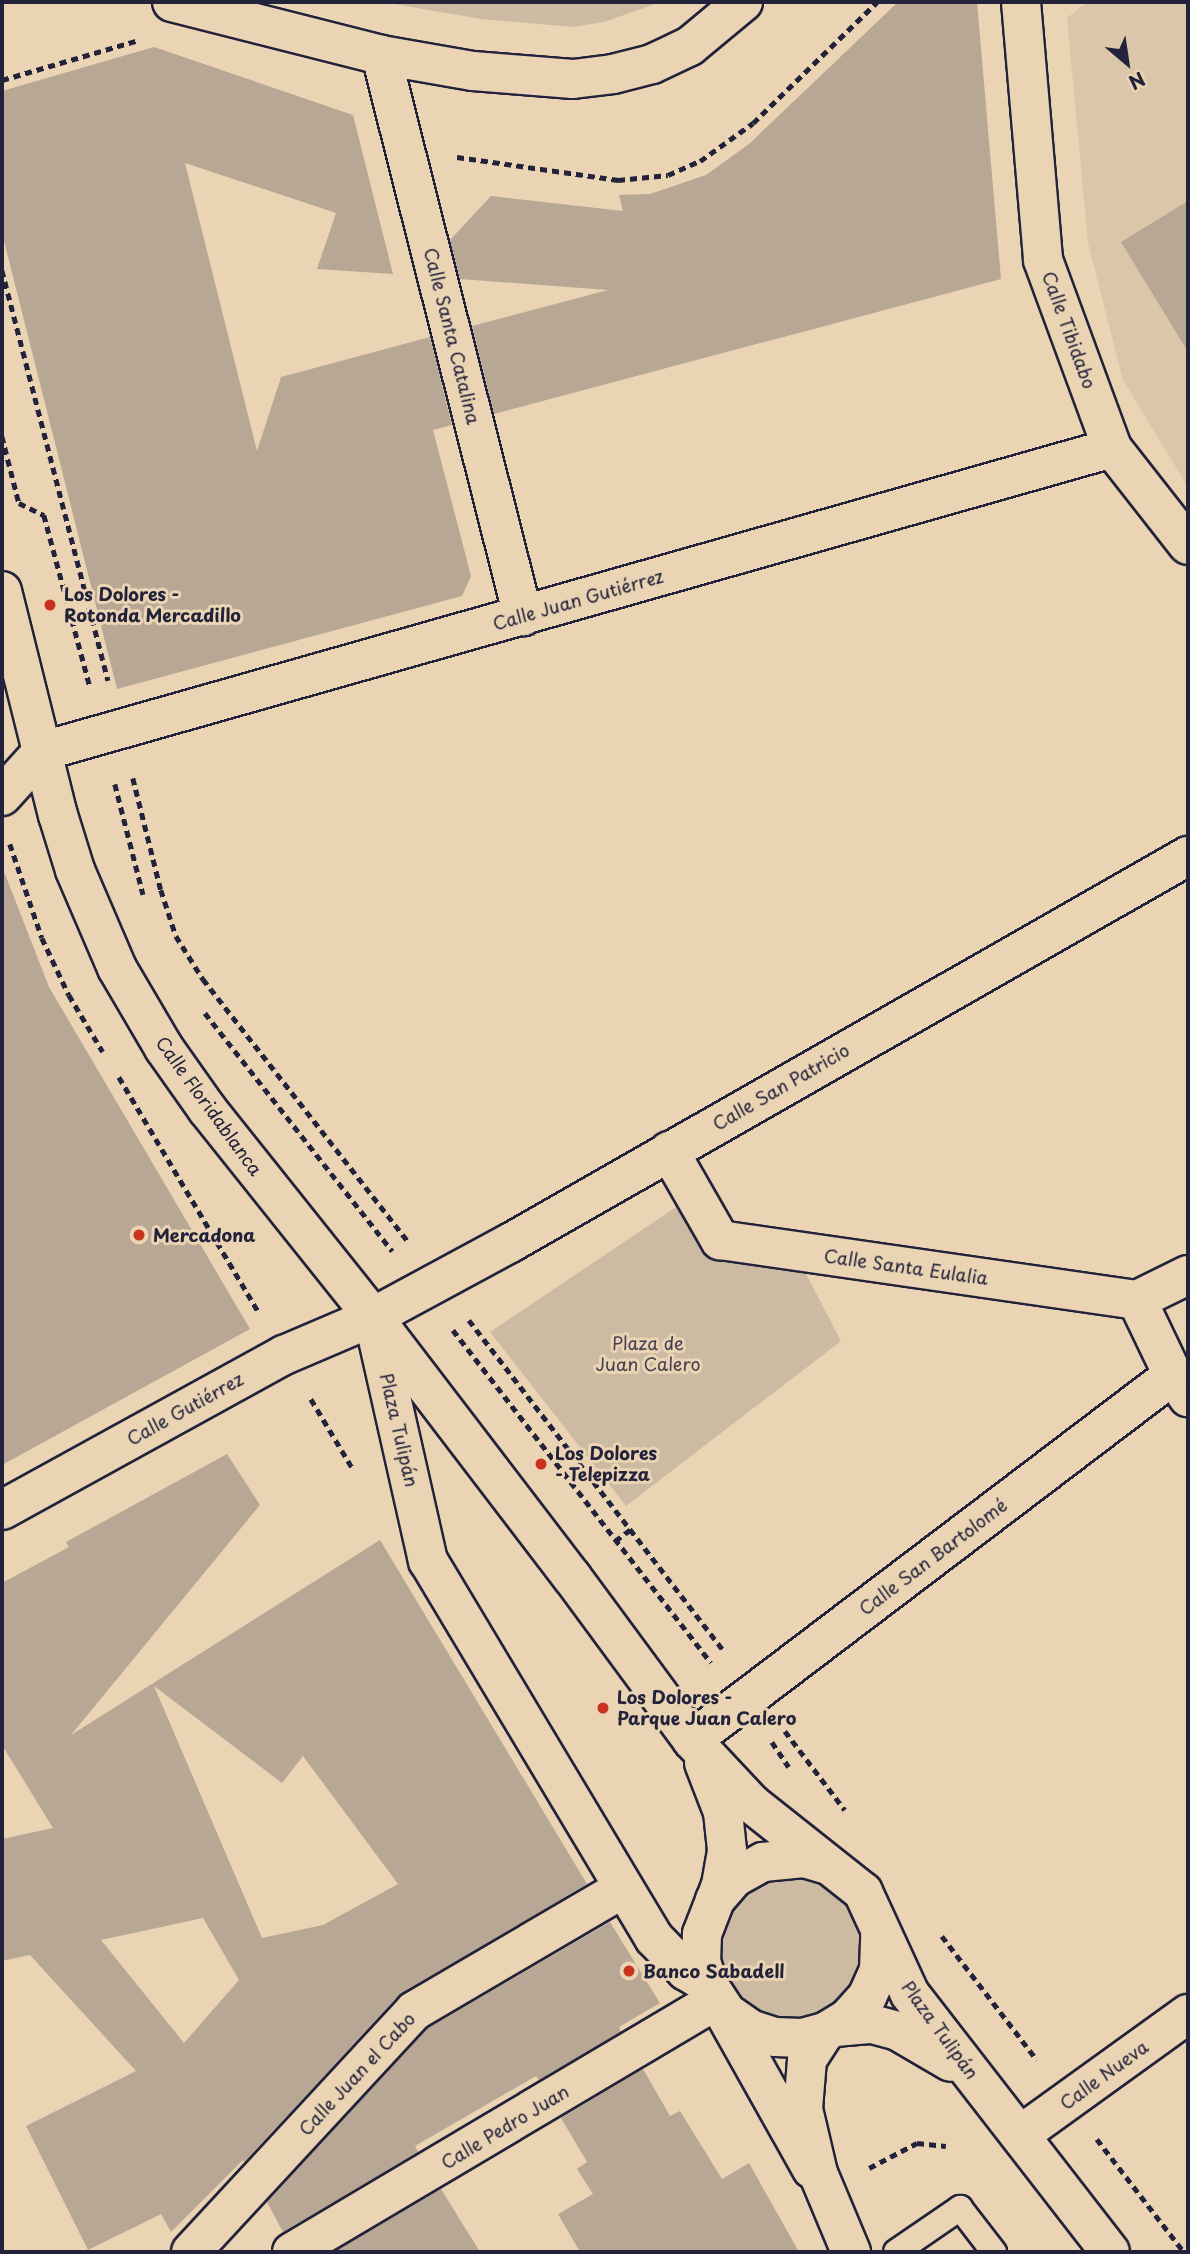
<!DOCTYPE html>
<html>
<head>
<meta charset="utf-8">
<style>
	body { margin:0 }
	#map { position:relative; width:1190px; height:2254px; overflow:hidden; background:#ead4b3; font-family:"Playpen Sans",sans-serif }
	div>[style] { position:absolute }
	.built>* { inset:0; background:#dbc6aa }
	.green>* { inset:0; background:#cdbaa2 }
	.building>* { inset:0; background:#b8a795 }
	.path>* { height:4.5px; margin-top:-2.25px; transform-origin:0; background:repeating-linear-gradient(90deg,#22223b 0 7px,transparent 0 12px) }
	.roads { filter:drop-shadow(2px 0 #22223b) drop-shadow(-2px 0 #22223b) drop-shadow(0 2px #22223b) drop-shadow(0 -2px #22223b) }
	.lane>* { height:24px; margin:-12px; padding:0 12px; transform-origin:12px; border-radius:12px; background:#ead4b3 }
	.street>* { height:38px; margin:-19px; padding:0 19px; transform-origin:19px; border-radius:19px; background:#ead4b3 }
	.secondary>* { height:38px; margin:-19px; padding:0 19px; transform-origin:19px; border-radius:19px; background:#ead4b3 }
	.primary>* { height:38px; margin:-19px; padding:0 19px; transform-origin:19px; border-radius:19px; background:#ead4b3 }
	.dots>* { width:19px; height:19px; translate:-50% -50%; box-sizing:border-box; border:4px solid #ead4b3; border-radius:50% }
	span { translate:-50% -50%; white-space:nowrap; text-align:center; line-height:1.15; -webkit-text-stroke:6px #ead4b3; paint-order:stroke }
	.street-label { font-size:18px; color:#22223b }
	.poi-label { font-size:18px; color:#22223b; font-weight:700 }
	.left { translate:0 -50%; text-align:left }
	.park-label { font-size:18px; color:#444050 }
	.frame { position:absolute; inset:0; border:4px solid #22223b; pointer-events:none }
	.north { position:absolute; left:1092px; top:28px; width:70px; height:70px; -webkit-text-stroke:5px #ead4b3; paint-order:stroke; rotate:151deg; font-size:19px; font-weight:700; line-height:28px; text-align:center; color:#22223b }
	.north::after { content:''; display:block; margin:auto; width:24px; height:32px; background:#22223b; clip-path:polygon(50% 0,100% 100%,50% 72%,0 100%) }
</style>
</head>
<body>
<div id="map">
	<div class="built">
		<div style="clip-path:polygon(1087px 2px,1188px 2px,1188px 487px,1123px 380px,1088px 243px,1067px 18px)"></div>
	</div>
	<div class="green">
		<div style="clip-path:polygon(383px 2px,661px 2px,604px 22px,572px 27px,481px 19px)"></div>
		<div style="clip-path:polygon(694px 1195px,720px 1240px,794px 1251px,841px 1341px,626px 1506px,490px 1332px)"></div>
		<div style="clip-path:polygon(818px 1861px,882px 1943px,825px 2032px,717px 2000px,722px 1890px)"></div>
	</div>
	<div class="building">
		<div style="clip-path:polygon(898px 2px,977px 2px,1001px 279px,494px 414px,472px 326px,608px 290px,460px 279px,450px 240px,491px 196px,623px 211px,619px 195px,650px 194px,706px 175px,749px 144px)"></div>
		<div style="clip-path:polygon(154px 47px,353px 115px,393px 274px,317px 269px,336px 213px,185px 163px,257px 451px,281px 377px,430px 337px,452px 425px,433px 430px,471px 576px,462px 596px,117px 689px,2px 233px,2px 91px)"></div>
		<div style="clip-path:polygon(1188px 201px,1188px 352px,1121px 242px)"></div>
		<div style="clip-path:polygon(2px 874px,5px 874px,49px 987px,250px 1329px,2px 1465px)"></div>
		<div style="clip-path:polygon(evenodd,227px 1454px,260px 1505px,71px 1735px,380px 1540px,587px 1884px,398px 1996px,244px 2162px,243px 2160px,171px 2232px,161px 2214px,88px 2250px,26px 2126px,136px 2071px,30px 1955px,2px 1961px,2px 1839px,53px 1828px,2px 1745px,2px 1583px,69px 1547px,66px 1542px,227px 1454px,154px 1686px,282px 1783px,303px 1756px,398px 1884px,323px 1925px,262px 1938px,154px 1686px,227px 1454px,203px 1918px,239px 1980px,184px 2043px,101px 1940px,203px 1918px)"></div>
		<div style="clip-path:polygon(610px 1922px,660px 2003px,619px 2027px,621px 2032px,539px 2080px,536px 2076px,415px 2146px,418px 2152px,283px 2232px,267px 2202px,428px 2028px)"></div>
		<div style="clip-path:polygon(643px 2069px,670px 2116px,680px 2111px,722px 2179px,749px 2163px,799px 2252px,580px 2252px,558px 2214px,593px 2194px,577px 2169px,587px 2162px,561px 2118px)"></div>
		<div style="clip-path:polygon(441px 2189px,480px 2252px,334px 2252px)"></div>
	</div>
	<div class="path">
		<div style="left:2px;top:80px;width:143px;rotate:-16.3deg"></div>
		<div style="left:457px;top:157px;width:163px;rotate:8.1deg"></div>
		<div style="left:618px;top:180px;width:50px;rotate:-5.7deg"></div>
		<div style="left:668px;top:175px;width:35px;rotate:-24deg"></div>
		<div style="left:700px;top:161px;width:65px;rotate:-35.6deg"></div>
		<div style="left:753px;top:123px;width:173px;rotate:-44.3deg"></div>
		<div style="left:2px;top:270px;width:424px;rotate:75.5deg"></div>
		<div style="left:2px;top:436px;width:69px;rotate:75.8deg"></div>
		<div style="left:19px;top:503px;width:28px;rotate:26deg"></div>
		<div style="left:44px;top:515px;width:178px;rotate:75deg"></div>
		<div style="left:133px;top:778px;width:115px;rotate:76deg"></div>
		<div style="left:161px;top:890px;width:48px;rotate:71.9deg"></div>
		<div style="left:176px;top:936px;width:51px;rotate:57.9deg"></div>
		<div style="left:203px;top:979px;width:333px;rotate:52deg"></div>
		<div style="left:115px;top:784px;width:114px;rotate:75.7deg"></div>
		<div style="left:10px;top:844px;width:99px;rotate:71.2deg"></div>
		<div style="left:42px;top:938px;width:63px;rotate:64.7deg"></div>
		<div style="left:69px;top:995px;width:66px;rotate:59.2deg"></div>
		<div style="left:205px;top:1013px;width:303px;rotate:51.8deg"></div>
		<div style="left:119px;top:1077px;width:274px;rotate:59.3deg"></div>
		<div style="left:469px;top:1320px;width:418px;rotate:52.4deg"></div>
		<div style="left:453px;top:1330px;width:421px;rotate:52.2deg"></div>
		<div style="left:311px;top:1399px;width:82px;rotate:59deg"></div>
		<div style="left:615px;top:1541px;width:20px;rotate:-37deg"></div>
		<div style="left:785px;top:1731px;width:99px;rotate:52.8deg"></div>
		<div style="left:772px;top:1742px;width:30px;rotate:56deg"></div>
		<div style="left:942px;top:1936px;width:156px;rotate:52.5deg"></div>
		<div style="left:1097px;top:2139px;width:143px;rotate:52.4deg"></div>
		<div style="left:869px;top:2168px;width:54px;rotate:-27.5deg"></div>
		<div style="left:917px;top:2143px;width:29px;rotate:6deg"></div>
	</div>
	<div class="roads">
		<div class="lane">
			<div style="left:896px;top:2252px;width:78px;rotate:-34.5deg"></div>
			<div style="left:960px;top:2208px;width:56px;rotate:52.3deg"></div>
		</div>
		<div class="street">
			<div style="left:1021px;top:2px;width:259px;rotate:85.1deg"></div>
			<div style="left:1043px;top:260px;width:200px;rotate:69.8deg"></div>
			<div style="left:1112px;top:448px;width:123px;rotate:51.9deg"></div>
			<div style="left:381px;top:55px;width:579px;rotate:75.8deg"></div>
			<div style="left:2px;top:796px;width:61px;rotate:-47.7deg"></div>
			<div style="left:43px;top:751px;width:1111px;rotate:-15.82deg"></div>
			<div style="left:669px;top:1151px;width:103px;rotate:60.2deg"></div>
			<div style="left:720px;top:1240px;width:421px;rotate:8.2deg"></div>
			<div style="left:1137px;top:1300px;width:57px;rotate:-26.1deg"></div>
			<div style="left:1137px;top:1300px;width:83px;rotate:64.4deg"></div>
			<div style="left:1173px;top:1375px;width:27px;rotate:56deg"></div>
			<div style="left:692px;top:1740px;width:604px;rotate:-37.19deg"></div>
			<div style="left:708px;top:1984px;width:26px;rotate:-149deg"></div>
			<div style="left:686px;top:1971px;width:46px;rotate:-134.1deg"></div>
			<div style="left:654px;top:1938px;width:440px;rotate:-120.9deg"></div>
			<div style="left:428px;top:1561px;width:250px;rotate:-102.7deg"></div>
			<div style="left:373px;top:1317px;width:156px;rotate:-28.4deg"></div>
			<div style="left:510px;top:1243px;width:781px;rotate:-29.72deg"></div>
			<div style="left:1020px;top:2135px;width:207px;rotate:-35.8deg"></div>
			<div style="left:191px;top:2252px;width:328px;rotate:-47.2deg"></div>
			<div style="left:414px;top:2011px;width:243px;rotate:-30.4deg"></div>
			<div style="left:292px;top:2252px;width:494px;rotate:-30.7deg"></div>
			<div style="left:717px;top:2000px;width:194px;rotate:60.7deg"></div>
		</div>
		<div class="secondary">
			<div style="left:172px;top:2px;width:216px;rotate:14.2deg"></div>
			<div style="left:381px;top:55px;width:93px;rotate:9.9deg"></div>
			<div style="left:473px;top:71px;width:100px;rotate:4.6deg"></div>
			<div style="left:573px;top:79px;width:40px;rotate:-7.1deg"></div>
			<div style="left:613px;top:74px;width:40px;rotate:-14.4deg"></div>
			<div style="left:652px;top:64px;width:42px;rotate:-25.3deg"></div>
			<div style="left:690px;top:46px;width:69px;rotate:-39.7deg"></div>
			<div style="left:2px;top:1510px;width:322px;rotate:-28.8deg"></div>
			<div style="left:284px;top:1355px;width:97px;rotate:-23.1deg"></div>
			<div style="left:825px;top:2032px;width:33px;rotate:123deg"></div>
			<div style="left:807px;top:2060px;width:49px;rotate:94.7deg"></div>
			<div style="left:803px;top:2109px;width:66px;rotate:76.8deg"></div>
			<div style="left:818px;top:2173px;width:86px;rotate:67.3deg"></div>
		</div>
		<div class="primary">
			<div style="left:2px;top:591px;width:231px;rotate:76deg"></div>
			<div style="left:58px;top:815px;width:58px;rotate:72.8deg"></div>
			<div style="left:75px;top:870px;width:107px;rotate:66.8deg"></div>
			<div style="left:117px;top:968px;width:93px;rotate:59.6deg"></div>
			<div style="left:164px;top:1048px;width:75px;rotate:54.8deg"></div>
			<div style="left:207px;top:1109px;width:266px;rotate:51.4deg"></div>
			<div style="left:373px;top:1317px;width:327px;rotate:52.6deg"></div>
			<div style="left:572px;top:1577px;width:202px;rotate:53.6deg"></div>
			<div style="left:692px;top:1740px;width:88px;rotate:46.8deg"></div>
			<div style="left:752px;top:1804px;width:142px;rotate:38.4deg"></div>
			<div style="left:863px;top:1892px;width:112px;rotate:65.3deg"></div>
			<div style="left:910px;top:1994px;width:326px;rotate:52.2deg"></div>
			<div style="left:704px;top:1763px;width:53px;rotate:68.8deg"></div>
			<div style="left:723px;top:1812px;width:39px;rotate:84deg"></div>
			<div style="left:727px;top:1851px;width:35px;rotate:100deg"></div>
			<div style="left:721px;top:1885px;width:53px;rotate:111.2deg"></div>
			<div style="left:702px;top:1934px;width:27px;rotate:92deg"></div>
			<div style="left:701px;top:1961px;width:24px;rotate:73deg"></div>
			<div style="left:708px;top:1984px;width:33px;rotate:57deg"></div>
			<div style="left:726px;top:2012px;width:29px;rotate:35deg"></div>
			<div style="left:750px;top:2029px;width:26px;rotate:18deg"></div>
			<div style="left:775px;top:2037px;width:27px;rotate:2deg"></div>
			<div style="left:802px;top:2038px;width:24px;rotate:-15deg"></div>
			<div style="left:825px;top:2032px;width:26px;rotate:-31deg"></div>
			<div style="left:847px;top:2019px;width:30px;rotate:-48deg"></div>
			<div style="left:867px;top:1997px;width:30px;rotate:-66deg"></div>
			<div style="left:879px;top:1970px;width:37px;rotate:-88deg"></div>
			<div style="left:715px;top:1900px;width:29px;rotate:-49deg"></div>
			<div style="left:734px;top:1878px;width:33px;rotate:-29deg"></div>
			<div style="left:763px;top:1862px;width:41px;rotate:-5.6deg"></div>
			<div style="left:804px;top:1858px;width:25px;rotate:16deg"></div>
			<div style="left:835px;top:2027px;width:37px;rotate:-5deg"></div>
			<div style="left:872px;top:2024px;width:27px;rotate:15deg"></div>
			<div style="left:898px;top:2031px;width:61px;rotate:30.3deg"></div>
		</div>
	</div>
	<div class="dots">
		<div style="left:50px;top:605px;background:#c8321e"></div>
		<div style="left:139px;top:1235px;background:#c8321e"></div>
		<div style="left:541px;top:1464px;background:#c8321e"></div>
		<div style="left:603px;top:1708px;background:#c8321e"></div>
		<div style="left:629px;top:1971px;background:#c8321e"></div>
	</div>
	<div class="street-label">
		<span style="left:1069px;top:330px;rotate:70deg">Calle Tibidabo</span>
		<span style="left:452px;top:336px;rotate:76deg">Calle Santa Catalina</span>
		<span style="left:578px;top:600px;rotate:-16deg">Calle Juan Gutiérrez</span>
		<span style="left:781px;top:1087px;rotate:-30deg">Calle San Patricio</span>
		<span style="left:209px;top:1106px;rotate:54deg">Calle Floridablanca</span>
		<span style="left:906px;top:1267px;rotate:8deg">Calle Santa Eulalia</span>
		<span style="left:185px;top:1409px;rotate:-29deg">Calle Gutiérrez</span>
		<span style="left:399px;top:1430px;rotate:77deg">Plaza Tulipán</span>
		<span style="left:933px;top:1557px;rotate:-37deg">Calle San Bartolomé</span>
		<span style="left:940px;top:2030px;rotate:54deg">Plaza Tulipán</span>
		<span style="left:357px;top:2074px;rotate:-47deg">Calle Juan el Cabo</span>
		<span style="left:1104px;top:2075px;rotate:-36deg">Calle Nueva</span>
		<span style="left:505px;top:2127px;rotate:-31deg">Calle Pedro Juan</span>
	</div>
	<div class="poi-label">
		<span class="left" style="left:64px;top:605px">Los Dolores -<br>Rotonda Mercadillo</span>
		<span class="left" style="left:153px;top:1235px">Mercadona</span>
		<span class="left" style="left:555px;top:1464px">Los Dolores<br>- Telepizza</span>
		<span class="left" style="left:617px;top:1708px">Los Dolores -<br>Parque Juan Calero</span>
		<span class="left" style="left:643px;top:1971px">Banco Sabadell</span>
	</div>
	<div class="park-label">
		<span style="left:648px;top:1354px">Plaza de<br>Juan Calero</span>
	</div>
	<div class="frame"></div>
	<div class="north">N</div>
</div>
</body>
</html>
